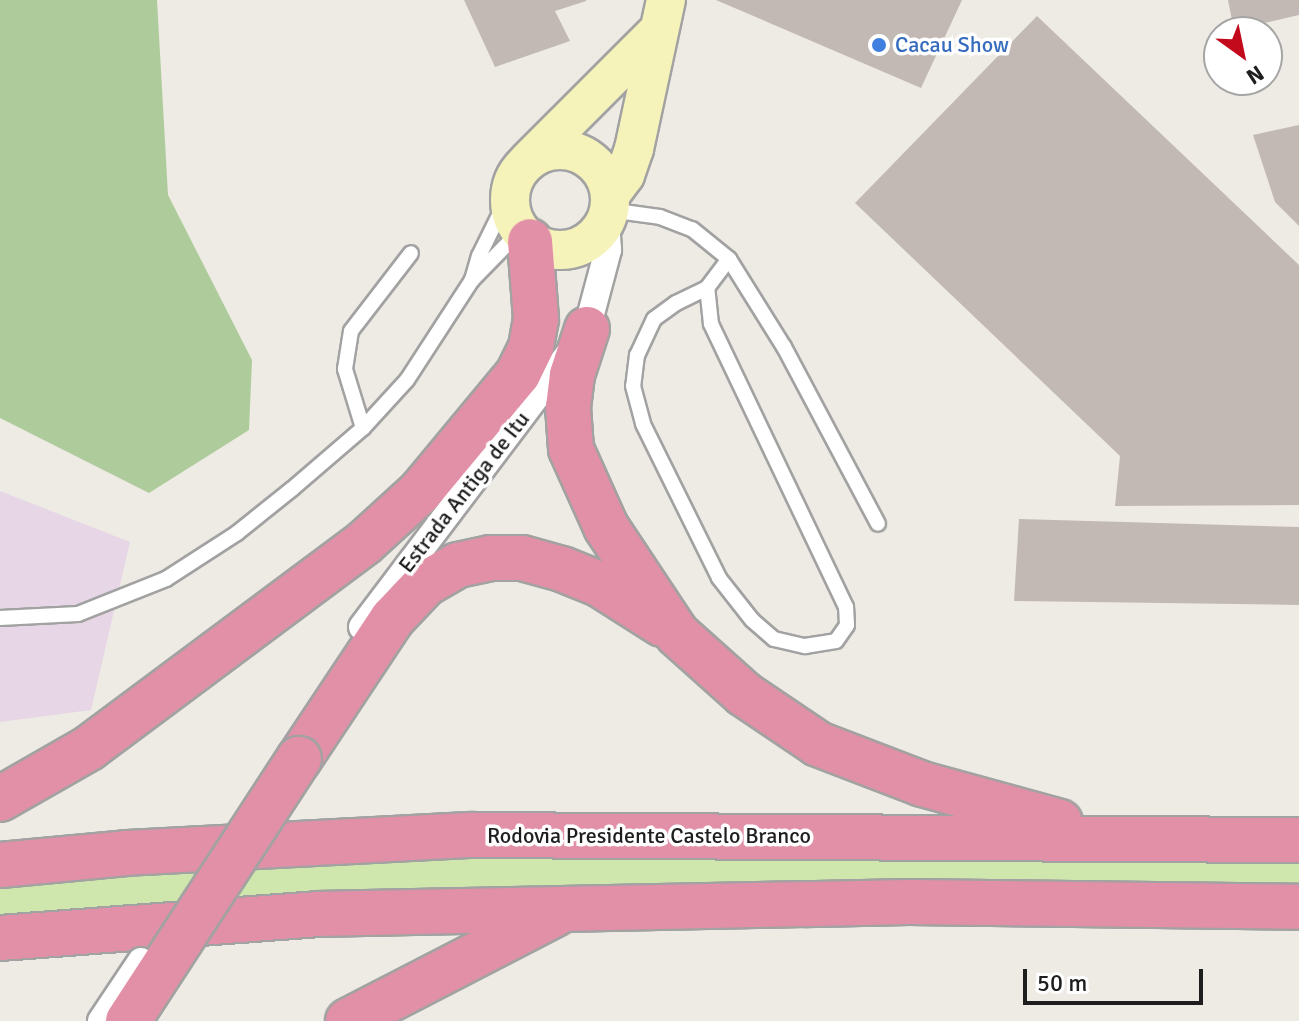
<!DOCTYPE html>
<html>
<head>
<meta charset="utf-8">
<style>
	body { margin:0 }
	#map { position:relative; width:1299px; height:1021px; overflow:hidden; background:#eeeae4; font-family:Signika,sans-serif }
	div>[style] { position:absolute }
	.industrial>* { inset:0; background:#e7d6e6 }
	.grass>* { inset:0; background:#cfe6ac }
	.forest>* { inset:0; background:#aecc9b }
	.building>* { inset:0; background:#c3b9b4 }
	.roads { filter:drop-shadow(2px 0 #a2a2a2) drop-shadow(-2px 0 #a2a2a2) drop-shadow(0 2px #a2a2a2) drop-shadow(0 -2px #a2a2a2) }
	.service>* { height:14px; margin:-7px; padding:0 7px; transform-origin:7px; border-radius:7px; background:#fff }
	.minor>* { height:26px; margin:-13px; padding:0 13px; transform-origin:13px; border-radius:13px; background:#fff }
	.secondary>* { height:38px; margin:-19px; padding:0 19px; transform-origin:19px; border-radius:19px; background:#f6f3ba }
	.secondary>.ring { margin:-19px; padding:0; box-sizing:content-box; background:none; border:38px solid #f6f3ba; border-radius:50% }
	.motorway>* { height:44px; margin:-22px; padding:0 22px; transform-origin:22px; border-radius:22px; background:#e290a7 }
	.bridges { filter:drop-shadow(2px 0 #a2a2a2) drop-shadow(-2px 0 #a2a2a2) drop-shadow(0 2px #a2a2a2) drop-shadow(0 -2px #a2a2a2) }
	.minor-bridge>* { height:26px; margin:-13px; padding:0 13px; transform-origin:13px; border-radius:13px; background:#fff }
	.motorway-bridge>* { height:44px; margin:-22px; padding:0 22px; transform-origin:22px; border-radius:22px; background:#e290a7 }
	.dots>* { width:22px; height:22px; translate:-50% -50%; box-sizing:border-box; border:4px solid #fff; border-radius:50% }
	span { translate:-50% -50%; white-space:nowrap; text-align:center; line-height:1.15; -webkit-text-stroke:7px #fff; paint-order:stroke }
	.shop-label { font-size:22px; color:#366cbe }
	.left { translate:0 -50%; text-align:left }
	.street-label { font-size:22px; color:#1e1e1e }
	.north { position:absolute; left:1203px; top:16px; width:80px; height:80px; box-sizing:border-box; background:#fff; border:2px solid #a5a5a5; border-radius:50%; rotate:147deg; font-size:22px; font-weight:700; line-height:32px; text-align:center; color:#1e1e1e }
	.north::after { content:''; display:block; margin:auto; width:28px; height:36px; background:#c20a1c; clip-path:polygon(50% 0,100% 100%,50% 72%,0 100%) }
	.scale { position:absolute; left:1023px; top:969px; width:180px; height:36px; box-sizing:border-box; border:4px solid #1e1e1e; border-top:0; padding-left:10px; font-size:24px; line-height:28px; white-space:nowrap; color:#1e1e1e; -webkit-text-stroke:6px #fff; paint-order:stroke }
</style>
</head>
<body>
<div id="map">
	<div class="industrial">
		<div style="clip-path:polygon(0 491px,130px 542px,91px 710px,0 722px)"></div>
	</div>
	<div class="grass">
		<div style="clip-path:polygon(522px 853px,1299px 863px,1299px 893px,1014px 889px,402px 888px,0 919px,0 886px,135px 872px)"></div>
	</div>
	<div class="forest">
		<div style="clip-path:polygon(0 0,157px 0,168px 195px,252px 360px,249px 430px,149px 493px,0 418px)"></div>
	</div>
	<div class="building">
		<div style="clip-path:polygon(464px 0,586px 0,586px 1px,555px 11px,570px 41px,495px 67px)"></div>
		<div style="clip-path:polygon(716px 0,962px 0,921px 88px)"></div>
		<div style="clip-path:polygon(1228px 0,1299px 0,1299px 15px,1234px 30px)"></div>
		<div style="clip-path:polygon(1037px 16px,1299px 265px,1299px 505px,1115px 506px,1120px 456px,855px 203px)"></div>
		<div style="clip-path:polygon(1299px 125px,1299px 226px,1275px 202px,1253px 135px)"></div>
		<div style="clip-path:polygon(1019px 519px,1299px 527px,1299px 605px,1014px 601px)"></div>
	</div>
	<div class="roads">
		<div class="service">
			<div style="left:609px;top:210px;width:51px;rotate:7.8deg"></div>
			<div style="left:660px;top:217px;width:34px;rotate:21deg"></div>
			<div style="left:692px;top:229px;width:48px;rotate:39deg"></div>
			<div style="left:729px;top:259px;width:104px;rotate:58deg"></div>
			<div style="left:784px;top:347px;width:200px;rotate:62deg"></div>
			<div style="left:472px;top:280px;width:67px;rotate:-45.6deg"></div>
			<div style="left:707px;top:288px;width:34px;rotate:154deg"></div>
			<div style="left:676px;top:303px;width:27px;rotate:144deg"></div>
			<div style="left:654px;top:319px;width:40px;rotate:115deg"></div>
			<div style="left:637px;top:355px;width:31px;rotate:97deg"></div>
			<div style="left:633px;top:386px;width:39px;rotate:75deg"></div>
			<div style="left:643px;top:424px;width:172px;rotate:63.7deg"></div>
			<div style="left:719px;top:578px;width:53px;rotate:51.8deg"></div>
			<div style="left:752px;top:620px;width:29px;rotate:41deg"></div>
			<div style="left:774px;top:639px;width:32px;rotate:13deg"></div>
			<div style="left:805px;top:646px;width:31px;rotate:-9deg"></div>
			<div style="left:836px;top:641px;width:19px;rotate:-55deg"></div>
			<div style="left:847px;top:625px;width:18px;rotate:-93deg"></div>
			<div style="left:846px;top:607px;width:314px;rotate:-115.5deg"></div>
			<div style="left:711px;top:324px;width:36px;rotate:-96deg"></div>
			<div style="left:707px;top:288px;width:36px;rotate:-53deg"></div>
			<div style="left:363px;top:428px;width:62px;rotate:-107deg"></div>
			<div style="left:345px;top:369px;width:38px;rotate:-81deg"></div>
			<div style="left:351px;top:331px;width:98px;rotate:-52.4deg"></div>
			<div style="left:0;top:618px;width:78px;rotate:-2.9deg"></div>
			<div style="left:78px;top:614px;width:95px;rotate:-21.7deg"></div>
			<div style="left:166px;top:579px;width:85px;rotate:-32.9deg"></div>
			<div style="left:237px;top:533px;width:70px;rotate:-38.7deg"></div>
			<div style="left:292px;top:489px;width:94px;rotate:-40.7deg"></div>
			<div style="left:363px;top:428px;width:65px;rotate:-47.5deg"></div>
			<div style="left:407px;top:380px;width:119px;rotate:-57deg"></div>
			<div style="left:472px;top:280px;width:25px;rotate:-74deg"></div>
			<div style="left:479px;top:256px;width:68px;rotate:-63.8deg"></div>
		</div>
		<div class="minor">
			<div style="left:362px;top:627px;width:373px;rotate:-52.9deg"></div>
			<div style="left:587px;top:329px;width:82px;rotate:-75.1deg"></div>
			<div style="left:608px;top:250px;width:31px;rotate:-94deg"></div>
		</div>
		<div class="secondary">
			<div class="ring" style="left:510px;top:150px;width:62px;height:62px"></div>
			<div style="left:528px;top:161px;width:184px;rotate:-45deg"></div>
			<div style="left:610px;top:195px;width:25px;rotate:-53deg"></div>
			<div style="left:625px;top:175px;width:28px;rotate:-71deg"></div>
			<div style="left:634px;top:149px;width:152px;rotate:-77.9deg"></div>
		</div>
		<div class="motorway">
			<div style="left:587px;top:329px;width:48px;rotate:108.1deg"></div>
			<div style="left:572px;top:375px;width:32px;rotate:97deg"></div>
			<div style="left:568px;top:407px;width:42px;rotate:85.9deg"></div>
			<div style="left:571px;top:449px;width:85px;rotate:65.8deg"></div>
			<div style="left:606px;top:527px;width:128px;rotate:56.4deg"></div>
			<div style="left:677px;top:634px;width:90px;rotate:41.8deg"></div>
			<div style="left:744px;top:694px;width:89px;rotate:34deg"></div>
			<div style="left:818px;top:744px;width:111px;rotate:21deg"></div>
			<div style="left:922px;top:784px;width:143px;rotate:15.4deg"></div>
			<div style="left:299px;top:759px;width:168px;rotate:-56.4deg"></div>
			<div style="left:392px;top:619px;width:48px;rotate:-46.7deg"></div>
			<div style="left:425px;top:584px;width:38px;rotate:-30deg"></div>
			<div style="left:458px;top:565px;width:33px;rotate:-12deg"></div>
			<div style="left:490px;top:558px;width:32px"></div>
			<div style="left:522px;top:558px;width:41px;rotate:15.4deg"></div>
			<div style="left:562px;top:569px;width:40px;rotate:22deg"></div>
			<div style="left:599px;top:584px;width:75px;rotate:32.4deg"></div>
			<div style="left:0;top:799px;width:103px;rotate:-29.8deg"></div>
			<div style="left:89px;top:748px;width:343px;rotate:-36.7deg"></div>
			<div style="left:364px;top:543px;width:76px;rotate:-42.3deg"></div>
			<div style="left:420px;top:492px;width:153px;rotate:-50.3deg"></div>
			<div style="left:518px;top:374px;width:30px;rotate:-64deg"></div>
			<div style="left:531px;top:347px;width:28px;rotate:-80deg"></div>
			<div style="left:536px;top:319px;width:78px;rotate:-94.4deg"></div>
			<div style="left:0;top:865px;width:127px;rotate:-5.4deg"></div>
			<div style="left:126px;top:853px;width:345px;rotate:-3deg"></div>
			<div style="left:471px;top:835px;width:828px;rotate:0.35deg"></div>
			<div style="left:0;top:938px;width:317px;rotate:-4.3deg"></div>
			<div style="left:316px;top:914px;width:593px;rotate:-1.16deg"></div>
			<div style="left:909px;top:902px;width:390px;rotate:0.7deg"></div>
			<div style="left:348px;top:1021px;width:233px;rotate:-27.3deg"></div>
		</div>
	</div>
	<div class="bridges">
		<div class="minor-bridge">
			<div style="left:101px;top:1021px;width:72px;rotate:-56.3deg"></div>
		</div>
		<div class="motorway-bridge">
			<div style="left:128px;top:1021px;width:313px;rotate:-56.9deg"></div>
		</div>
	</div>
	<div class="dots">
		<div style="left:879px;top:45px;background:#3f7fe0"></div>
	</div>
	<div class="shop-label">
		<span class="left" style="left:895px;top:45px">Cacau Show</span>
	</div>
	<div class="street-label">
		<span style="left:464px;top:492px;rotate:-52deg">Estrada Antiga de Itu</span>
		<span style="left:649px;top:836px">Rodovia Presidente Castelo Branco</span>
	</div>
	<div class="north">N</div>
	<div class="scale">50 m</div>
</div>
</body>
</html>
